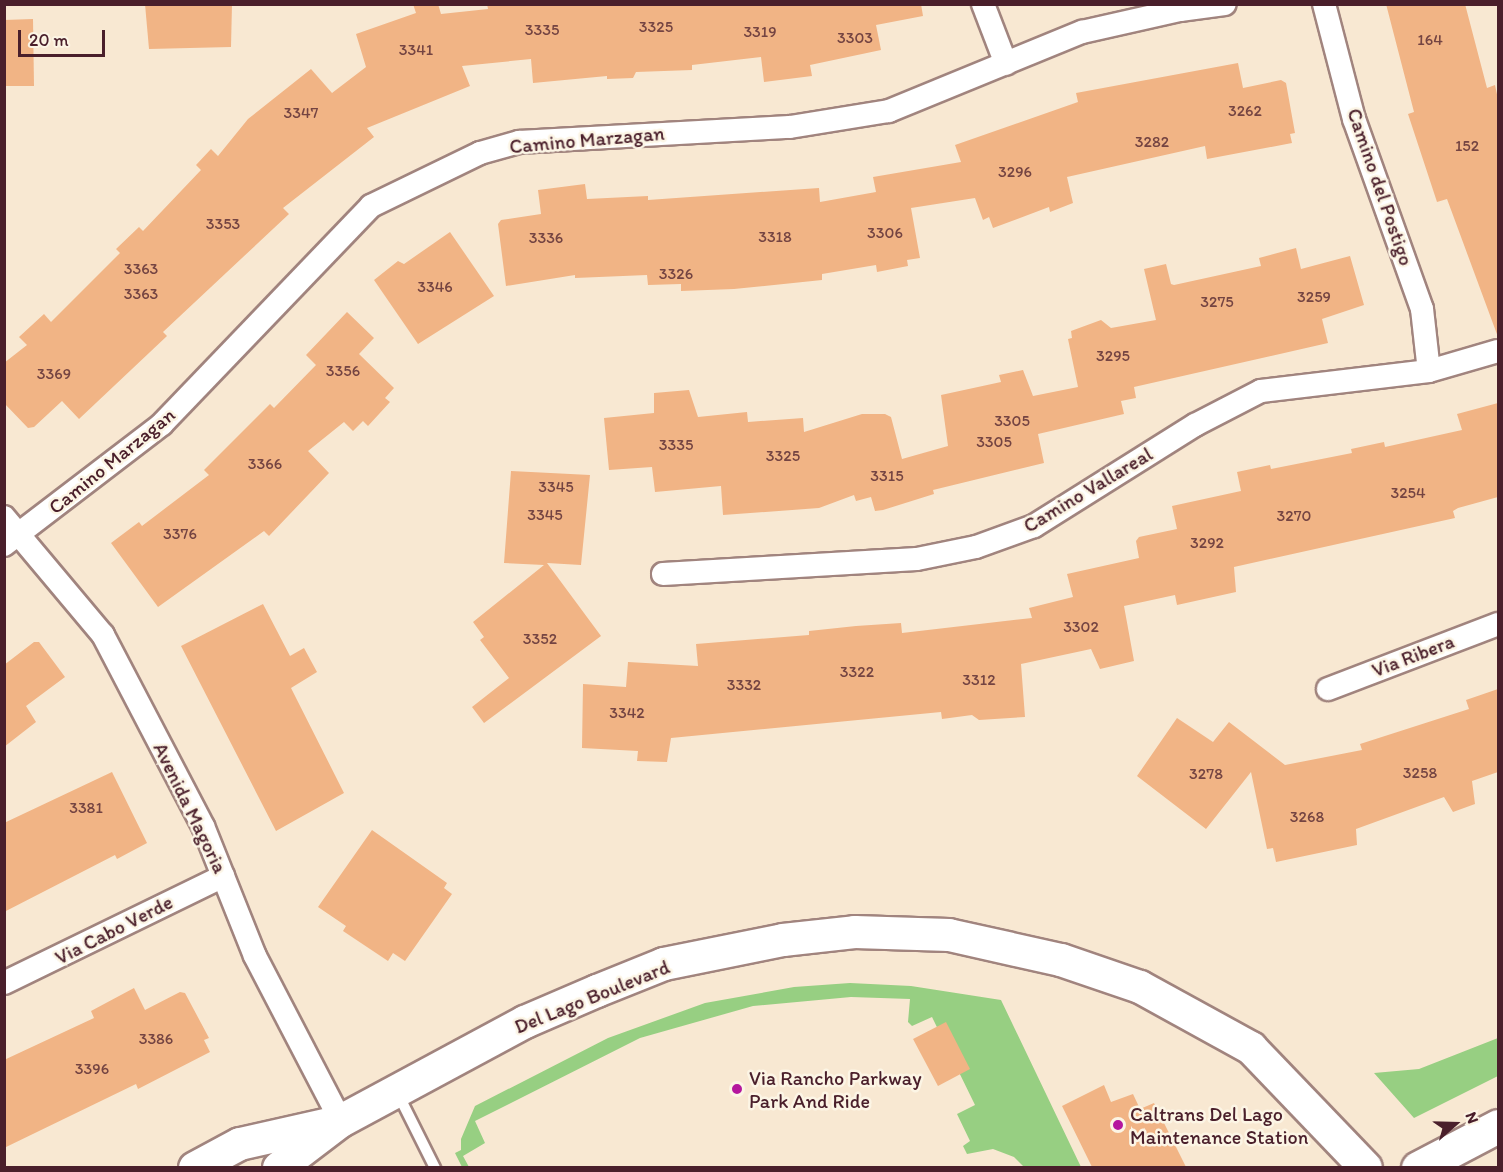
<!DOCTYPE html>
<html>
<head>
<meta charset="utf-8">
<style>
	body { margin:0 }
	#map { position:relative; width:1503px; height:1172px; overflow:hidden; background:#f8e8d2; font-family:Itim,sans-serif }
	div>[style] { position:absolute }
	.green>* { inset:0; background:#97cf82 }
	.building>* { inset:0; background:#f1b485 }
	.roads { filter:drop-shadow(2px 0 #a1847e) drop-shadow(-2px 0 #a1847e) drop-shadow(0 2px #a1847e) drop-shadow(0 -2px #a1847e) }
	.service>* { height:10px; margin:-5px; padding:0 5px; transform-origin:5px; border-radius:5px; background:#fff }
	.minor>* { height:22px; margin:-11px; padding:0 11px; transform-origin:11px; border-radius:11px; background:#fff }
	.secondary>* { height:32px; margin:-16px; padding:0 16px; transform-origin:16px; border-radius:16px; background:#fff }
	.motorway>* { height:33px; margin:-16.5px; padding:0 16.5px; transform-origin:16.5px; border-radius:16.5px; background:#fff }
	.dots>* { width:16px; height:16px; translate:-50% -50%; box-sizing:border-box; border:3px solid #fcf5e5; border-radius:50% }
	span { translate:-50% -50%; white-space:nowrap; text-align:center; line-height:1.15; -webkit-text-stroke:5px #fcf5e5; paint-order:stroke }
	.number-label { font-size:16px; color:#744442 }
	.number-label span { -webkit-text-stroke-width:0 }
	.street-label { font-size:20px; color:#4a1f2b }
	.poi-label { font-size:20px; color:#4a1f2b }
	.left { translate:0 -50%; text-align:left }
	.frame { position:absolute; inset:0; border:6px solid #4a1f2b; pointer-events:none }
	.north { position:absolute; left:1425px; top:1094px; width:60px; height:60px; -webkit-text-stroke:4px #fcf5e5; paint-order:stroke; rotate:70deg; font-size:16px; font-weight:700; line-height:24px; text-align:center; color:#4a1f2b }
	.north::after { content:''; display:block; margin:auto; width:21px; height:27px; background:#4a1f2b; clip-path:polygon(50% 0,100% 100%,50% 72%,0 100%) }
	.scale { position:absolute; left:18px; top:30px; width:87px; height:27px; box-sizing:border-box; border:3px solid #4a1f2b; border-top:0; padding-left:8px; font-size:18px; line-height:21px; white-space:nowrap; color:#4a1f2b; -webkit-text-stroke:4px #fcf5e5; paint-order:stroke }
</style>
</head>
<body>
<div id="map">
	<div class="green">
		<div style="clip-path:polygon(850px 983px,911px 986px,1001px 1000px,1081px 1167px,1024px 1167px,1014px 1157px,993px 1149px,967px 1154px,963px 1146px,970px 1141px,957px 1114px,975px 1105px,932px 1017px,912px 1026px,908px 1022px,910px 999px,851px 997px,753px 1006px,640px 1038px,475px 1121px,485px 1143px,463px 1156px,469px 1167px,462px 1167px,455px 1153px,461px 1150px,461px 1139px,475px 1106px,608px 1038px,705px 1003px,794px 987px)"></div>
		<div style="clip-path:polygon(1498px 1038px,1498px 1076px,1414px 1118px,1374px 1073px,1419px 1069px)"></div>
	</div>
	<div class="building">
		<div style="clip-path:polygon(145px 4px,232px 4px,231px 47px,149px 49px)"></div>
		<div style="clip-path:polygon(413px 4px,438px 4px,441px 14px,488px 9px,487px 4px,921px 4px,923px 16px,876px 25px,881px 50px,810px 65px,812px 76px,764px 82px,761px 57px,692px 65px,692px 70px,636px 72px,633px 78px,607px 79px,607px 76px,533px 83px,531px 59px,462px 66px,470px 86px,367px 128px,374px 137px,283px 208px,289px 214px,163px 332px,167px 336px,79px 419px,62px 401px,34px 427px,28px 428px,4px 403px,4px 363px,27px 345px,19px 337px,44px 314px,51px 322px,120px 253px,116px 249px,139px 227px,143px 231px,201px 170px,196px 165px,211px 149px,218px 156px,248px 119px,311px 69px,332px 93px,366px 67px,356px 34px,416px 13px)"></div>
		<div style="clip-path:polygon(1386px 4px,1465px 4px,1487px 88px,1495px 85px,1498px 99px,1498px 337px,1447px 199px,1437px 202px,1408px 114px,1414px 112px)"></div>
		<div style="clip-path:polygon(33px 19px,34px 86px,4px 86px,4px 20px)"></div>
		<div style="clip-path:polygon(1238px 63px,1243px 88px,1281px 80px,1286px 83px,1295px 133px,1290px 134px,1292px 143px,1207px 159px,1205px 146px,1067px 177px,1073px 203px,1050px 212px,1049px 207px,993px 228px,989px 217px,983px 220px,975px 198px,911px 208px,920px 258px,907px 260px,908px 266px,877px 272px,876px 265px,822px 274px,822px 280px,734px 289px,681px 291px,681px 284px,648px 285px,647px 275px,575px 278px,575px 275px,506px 286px,498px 224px,501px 220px,541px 214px,538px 190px,585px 184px,587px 199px,648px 196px,648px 200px,819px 188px,820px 202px,876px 192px,873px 177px,961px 162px,955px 145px,1078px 102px,1076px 93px)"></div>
		<div style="clip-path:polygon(450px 232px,494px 296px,418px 344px,374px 280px,398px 261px,404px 264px)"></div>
		<div style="clip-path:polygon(1296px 248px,1301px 269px,1350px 256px,1364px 305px,1322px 319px,1328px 343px,1134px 387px,1136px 398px,1121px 401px,1124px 414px,1038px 434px,1044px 463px,933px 490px,934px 494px,883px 510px,875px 511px,871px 497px,856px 501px,854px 495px,819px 508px,723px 515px,721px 486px,655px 492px,652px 467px,609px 470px,604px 418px,654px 413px,654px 393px,689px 390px,698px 417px,747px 412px,748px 422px,803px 418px,804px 432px,862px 414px,885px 414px,891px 417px,902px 459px,948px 446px,941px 395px,1001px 382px,999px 375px,1023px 370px,1033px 396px,1078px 387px,1068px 339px,1072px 338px,1071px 331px,1101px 320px,1111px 328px,1156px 320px,1144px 269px,1166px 264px,1171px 284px,1174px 285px,1261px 266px,1259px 258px)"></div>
		<div style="clip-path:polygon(347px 312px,374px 338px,359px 354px,394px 388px,385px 398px,390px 402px,368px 426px,363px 421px,353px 431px,344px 422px,308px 451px,329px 473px,269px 536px,264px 531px,158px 607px,111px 543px,139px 522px,142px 526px,209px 475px,204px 470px,270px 404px,274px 408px,316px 365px,306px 355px)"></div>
		<div style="clip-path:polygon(1498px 403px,1498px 497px,1458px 508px,1453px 511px,1455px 518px,1234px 567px,1236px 592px,1177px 605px,1175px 595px,1124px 606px,1134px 661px,1100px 669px,1091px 649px,1021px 664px,1025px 717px,979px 720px,972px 715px,942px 719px,941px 712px,671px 738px,667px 762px,637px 761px,638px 751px,582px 748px,583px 684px,626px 687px,628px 662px,698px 666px,696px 644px,809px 635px,809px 631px,856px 626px,901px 623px,902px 633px,1032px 618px,1029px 608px,1073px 597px,1067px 574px,1139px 558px,1136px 541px,1139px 537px,1177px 529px,1172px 506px,1241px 491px,1237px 472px,1270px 465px,1271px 469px,1352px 453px,1351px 449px,1384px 442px,1385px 447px,1462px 430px,1457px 414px)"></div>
		<div style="clip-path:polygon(511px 471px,590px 475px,581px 565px,547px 563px,601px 636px,484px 723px,472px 707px,509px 678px,480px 640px,484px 637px,473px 622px,544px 565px,504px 563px)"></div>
		<div style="clip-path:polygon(263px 604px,290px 656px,304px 648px,317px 672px,291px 688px,344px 793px,276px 831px,181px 646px)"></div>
		<div style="clip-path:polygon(34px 642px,39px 642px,65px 677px,26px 706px,36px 722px,4px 747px,4px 665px)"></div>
		<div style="clip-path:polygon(1498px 689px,1498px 772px,1472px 781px,1475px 804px,1453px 812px,1444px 797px,1356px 829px,1357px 845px,1276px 862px,1273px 848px,1267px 849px,1251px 772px,1206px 829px,1137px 776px,1177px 718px,1213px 742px,1229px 722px,1285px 765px,1362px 750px,1360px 744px,1469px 709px,1466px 700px)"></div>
		<div style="clip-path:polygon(112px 772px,147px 843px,117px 859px,115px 855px,4px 912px,4px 823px)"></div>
		<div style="clip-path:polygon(372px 830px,447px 883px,444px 888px,452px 894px,405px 961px,393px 953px,388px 961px,343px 931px,346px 926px,318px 907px)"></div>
		<div style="clip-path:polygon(134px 988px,145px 1010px,180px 992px,185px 993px,209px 1038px,204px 1040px,210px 1052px,138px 1089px,136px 1084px,4px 1148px,4px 1060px,94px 1018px,91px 1011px)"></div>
		<div style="clip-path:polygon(946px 1022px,970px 1069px,938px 1086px,913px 1039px)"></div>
		<div style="clip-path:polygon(1104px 1085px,1111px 1102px,1133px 1094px,1140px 1109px,1154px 1103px,1186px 1167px,1092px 1167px,1062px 1106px)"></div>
	</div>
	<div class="roads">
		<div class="service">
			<div style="left:398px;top:1094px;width:83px;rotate:63.4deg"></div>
		</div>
		<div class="minor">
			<div style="left:983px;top:4px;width:64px;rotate:69deg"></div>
			<div style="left:1324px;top:4px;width:119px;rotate:75.4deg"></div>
			<div style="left:1354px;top:119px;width:202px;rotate:70.3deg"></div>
			<div style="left:1422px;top:309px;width:62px;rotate:83.6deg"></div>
			<div style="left:4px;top:517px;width:154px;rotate:50deg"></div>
			<div style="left:103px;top:635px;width:216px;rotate:62.4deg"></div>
			<div style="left:203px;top:826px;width:140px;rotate:68.2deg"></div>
			<div style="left:255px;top:956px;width:186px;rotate:62.5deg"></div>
			<div style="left:4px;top:545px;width:199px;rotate:-37.4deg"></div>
			<div style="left:162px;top:424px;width:302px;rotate:-46.2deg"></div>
			<div style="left:371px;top:206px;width:121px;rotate:-25.9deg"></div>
			<div style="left:480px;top:153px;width:41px;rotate:-15.8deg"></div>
			<div style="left:519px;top:142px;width:271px;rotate:-3.2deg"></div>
			<div style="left:790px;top:127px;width:100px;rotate:-9.2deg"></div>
			<div style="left:889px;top:111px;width:209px;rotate:-22.3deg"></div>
			<div style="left:1082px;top:32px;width:100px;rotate:-12.7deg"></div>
			<div style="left:1180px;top:10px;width:45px;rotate:-7.6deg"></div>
			<div style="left:663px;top:574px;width:254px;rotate:-3.4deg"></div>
			<div style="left:917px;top:559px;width:60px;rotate:-11.5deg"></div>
			<div style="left:976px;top:547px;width:62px;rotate:-19.9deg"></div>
			<div style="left:1034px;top:526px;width:190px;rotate:-32.1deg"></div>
			<div style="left:1195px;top:425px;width:74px;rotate:-27.3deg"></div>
			<div style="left:1261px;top:391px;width:169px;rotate:-6.8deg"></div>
			<div style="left:1429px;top:371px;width:72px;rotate:-16.2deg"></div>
			<div style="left:1328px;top:689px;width:182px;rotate:-20.9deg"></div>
			<div style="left:4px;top:983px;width:244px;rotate:-26deg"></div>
		</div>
		<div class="secondary">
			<div style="left:195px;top:1168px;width:51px;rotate:-28.1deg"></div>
			<div style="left:240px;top:1144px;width:91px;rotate:-12.7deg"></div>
			<div style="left:279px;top:1168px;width:78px;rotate:-37.2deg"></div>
			<div style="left:341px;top:1121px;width:209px;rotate:-28.3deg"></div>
			<div style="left:525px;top:1022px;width:78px;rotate:-23.3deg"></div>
			<div style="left:597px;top:991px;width:72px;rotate:-21.9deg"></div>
			<div style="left:664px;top:964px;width:121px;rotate:-11.4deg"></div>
			<div style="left:783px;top:940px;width:72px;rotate:-6.3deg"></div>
			<div style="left:855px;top:932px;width:94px;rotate:1.8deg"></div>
			<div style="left:949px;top:935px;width:115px;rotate:12.6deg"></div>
			<div style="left:1061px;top:960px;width:83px;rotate:18.9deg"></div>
			<div style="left:1140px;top:987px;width:127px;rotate:28.8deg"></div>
			<div style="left:1251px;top:1048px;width:166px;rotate:46.2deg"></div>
		</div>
		<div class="motorway">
			<div style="left:1418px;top:1168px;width:90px;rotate:-27.7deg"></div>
		</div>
	</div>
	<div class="dots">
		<div style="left:737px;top:1089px;background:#b5179e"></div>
		<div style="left:1118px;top:1125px;background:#b5179e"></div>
	</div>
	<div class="number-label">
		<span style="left:656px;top:27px">3325</span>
		<span style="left:542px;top:30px">3335</span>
		<span style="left:760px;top:32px">3319</span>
		<span style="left:855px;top:38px">3303</span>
		<span style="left:1430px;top:40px">164</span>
		<span style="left:416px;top:50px">3341</span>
		<span style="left:1245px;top:111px">3262</span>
		<span style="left:301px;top:113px">3347</span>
		<span style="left:1152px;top:142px">3282</span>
		<span style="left:1467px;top:146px">152</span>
		<span style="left:1015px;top:172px">3296</span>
		<span style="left:223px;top:224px">3353</span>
		<span style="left:885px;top:233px">3306</span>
		<span style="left:775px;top:237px">3318</span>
		<span style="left:546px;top:238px">3336</span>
		<span style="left:141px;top:269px">3363</span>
		<span style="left:676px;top:274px">3326</span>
		<span style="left:435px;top:287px">3346</span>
		<span style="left:141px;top:294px">3363</span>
		<span style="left:1314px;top:297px">3259</span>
		<span style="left:1217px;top:302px">3275</span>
		<span style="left:1113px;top:356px">3295</span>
		<span style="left:343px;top:371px">3356</span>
		<span style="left:54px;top:374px">3369</span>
		<span style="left:1012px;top:421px">3305</span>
		<span style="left:994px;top:442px">3305</span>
		<span style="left:676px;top:445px">3335</span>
		<span style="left:783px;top:456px">3325</span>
		<span style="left:265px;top:464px">3366</span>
		<span style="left:887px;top:476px">3315</span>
		<span style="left:556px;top:487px">3345</span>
		<span style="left:1408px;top:493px">3254</span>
		<span style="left:545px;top:515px">3345</span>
		<span style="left:1294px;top:516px">3270</span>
		<span style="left:180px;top:534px">3376</span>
		<span style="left:1207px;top:543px">3292</span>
		<span style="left:1081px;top:627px">3302</span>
		<span style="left:540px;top:639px">3352</span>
		<span style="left:857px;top:672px">3322</span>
		<span style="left:979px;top:680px">3312</span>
		<span style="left:744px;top:685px">3332</span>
		<span style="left:627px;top:713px">3342</span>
		<span style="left:1420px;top:773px">3258</span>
		<span style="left:1206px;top:774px">3278</span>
		<span style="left:86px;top:808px">3381</span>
		<span style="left:1307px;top:817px">3268</span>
		<span style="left:156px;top:1039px">3386</span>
		<span style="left:92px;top:1069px">3396</span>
	</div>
	<div class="street-label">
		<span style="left:587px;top:140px;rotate:-5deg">Camino Marzagan</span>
		<span style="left:1380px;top:187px;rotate:71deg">Camino del Postigo</span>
		<span style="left:112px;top:461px;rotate:-39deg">Camino Marzagan</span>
		<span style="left:1088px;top:490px;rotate:-31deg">Camino Vallareal</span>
		<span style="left:1413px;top:656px;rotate:-21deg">Via Ribera</span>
		<span style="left:190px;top:808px;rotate:64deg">Avenida Magoria</span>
		<span style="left:114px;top:930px;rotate:-27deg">Via Cabo Verde</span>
		<span style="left:592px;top:997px;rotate:-22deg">Del Lago Boulevard</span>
	</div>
	<div class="poi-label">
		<span class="left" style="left:749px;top:1090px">Via Rancho Parkway<br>Park And Ride</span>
		<span class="left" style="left:1130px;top:1126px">Caltrans Del Lago<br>Maintenance Station</span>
	</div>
	<div class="frame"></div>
	<div class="north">N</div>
	<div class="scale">20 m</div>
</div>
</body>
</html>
